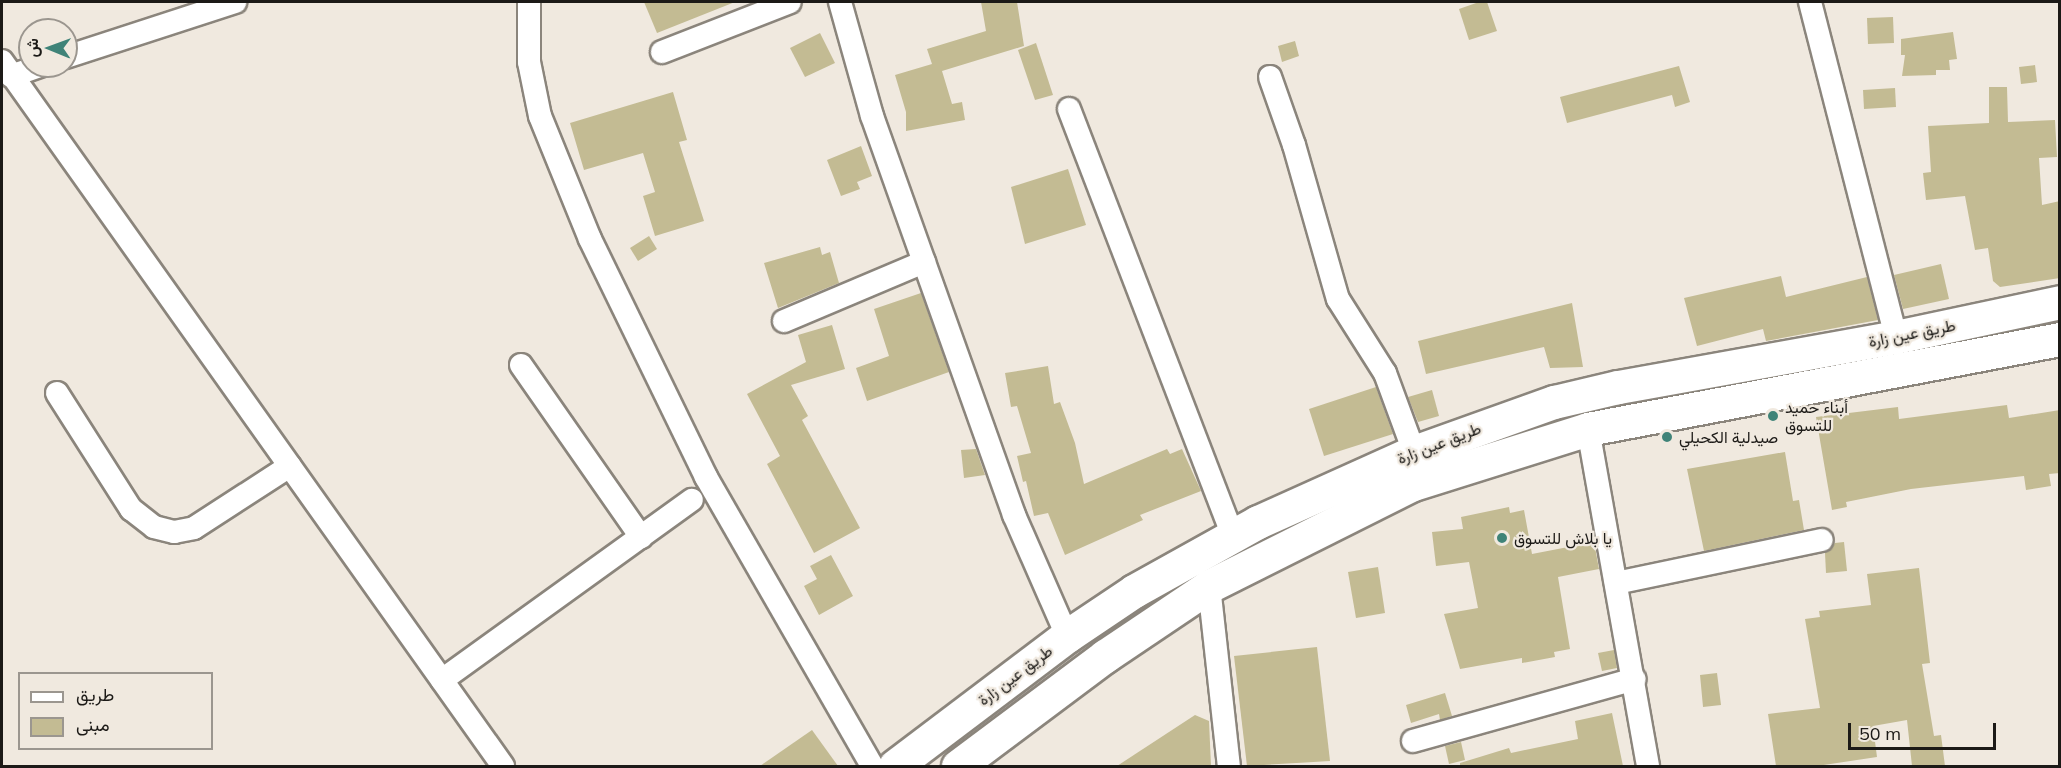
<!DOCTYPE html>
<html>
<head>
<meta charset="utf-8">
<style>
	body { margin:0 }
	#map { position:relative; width:2061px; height:768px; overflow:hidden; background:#f0e9df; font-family:Mulish,Vazirmatn,sans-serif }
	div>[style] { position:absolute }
	.building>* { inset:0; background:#c3bb93 }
	.roads { filter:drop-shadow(2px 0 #8b857c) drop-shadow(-2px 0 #8b857c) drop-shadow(0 2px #8b857c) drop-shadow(0 -2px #8b857c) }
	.minor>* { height:22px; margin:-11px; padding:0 11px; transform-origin:11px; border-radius:11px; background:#fff }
	.primary>* { height:33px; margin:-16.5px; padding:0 16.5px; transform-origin:16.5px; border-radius:16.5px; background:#fff }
	.dots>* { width:16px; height:16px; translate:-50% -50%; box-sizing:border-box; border:3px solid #f0e9df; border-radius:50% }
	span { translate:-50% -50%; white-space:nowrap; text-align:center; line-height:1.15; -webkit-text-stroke:4.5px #f0e9df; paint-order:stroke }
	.street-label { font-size:16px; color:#1c1a17 }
	.poi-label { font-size:16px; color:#1c1a17 }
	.left { translate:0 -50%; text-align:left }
	.frame { position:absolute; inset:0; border:3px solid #1c1a17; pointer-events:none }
	.legend { position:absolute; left:18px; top:672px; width:195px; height:78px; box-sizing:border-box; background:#f0e9df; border:2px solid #9b968f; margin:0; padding:8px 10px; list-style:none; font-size:18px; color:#1c1a17 }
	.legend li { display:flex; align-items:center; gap:12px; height:30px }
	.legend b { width:30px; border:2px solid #9b968f }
	.north { position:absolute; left:18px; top:18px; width:60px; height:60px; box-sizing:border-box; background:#f0e9df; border:2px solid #9b968f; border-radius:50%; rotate:271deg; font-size:16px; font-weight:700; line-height:24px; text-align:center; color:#1c1a17 }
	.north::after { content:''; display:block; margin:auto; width:21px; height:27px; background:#3f8378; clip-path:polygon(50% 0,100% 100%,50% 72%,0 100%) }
	.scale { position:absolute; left:1848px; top:723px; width:148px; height:27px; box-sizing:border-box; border:3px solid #1c1a17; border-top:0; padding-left:8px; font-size:18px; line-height:21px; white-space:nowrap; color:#1c1a17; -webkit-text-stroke:4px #f0e9df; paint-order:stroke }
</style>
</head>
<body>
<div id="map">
	<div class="building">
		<div style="clip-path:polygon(644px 2px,735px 2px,657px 33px)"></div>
		<div style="clip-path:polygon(981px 2px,1017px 2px,1024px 46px,942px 71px,952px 104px,962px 102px,965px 120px,906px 131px,906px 112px,895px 75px,932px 64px,927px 49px,986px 31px)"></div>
		<div style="clip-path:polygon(1479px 2px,1487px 2px,1497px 31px,1469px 40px,1459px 9px)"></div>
		<div style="clip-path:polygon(1893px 17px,1894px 43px,1868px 44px,1867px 18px)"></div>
		<div style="clip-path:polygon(1953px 32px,1957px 59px,1949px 60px,1950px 70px,1936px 70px,1936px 75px,1902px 76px,1905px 55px,1901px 55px,1901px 39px)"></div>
		<div style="clip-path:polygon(820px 33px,835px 63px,805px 77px,790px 48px)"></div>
		<div style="clip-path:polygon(1295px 41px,1299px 56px,1282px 62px,1278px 46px)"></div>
		<div style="clip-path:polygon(1036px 43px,1053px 95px,1035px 100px,1018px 50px)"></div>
		<div style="clip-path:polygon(2035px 65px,2037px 82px,2021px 84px,2019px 67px)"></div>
		<div style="clip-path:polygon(1679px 66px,1690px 102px,1675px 107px,1672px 95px,1567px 123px,1560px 97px)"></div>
		<div style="clip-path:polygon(1989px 87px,2007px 87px,2008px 122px,2055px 120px,2057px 157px,2039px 158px,2042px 205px,2060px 201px,2060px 278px,2000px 287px,1993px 281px,1988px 248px,1975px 250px,1965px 196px,1926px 200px,1923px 173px,1931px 172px,1928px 126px,1989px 123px)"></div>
		<div style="clip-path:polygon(1895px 88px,1896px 107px,1864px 109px,1863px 90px)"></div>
		<div style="clip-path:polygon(673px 92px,687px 140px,679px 142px,704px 221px,655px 236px,643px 196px,655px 192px,643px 153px,584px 170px,570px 123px)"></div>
		<div style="clip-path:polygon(861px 146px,872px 176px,857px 182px,860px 189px,841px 196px,827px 160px)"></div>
		<div style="clip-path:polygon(1068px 169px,1086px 225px,1025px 244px,1011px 187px)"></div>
		<div style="clip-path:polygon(649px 236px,657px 249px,638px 261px,630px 248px)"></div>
		<div style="clip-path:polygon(820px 247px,822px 255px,830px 252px,839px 283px,778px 308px,764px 263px)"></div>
		<div style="clip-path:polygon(1941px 264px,1949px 299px,1903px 309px,1894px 275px)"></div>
		<div style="clip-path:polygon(1781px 276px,1786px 297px,1867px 277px,1878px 320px,1766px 341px,1763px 329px,1697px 346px,1684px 298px)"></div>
		<div style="clip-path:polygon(921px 293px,949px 372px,867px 401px,856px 368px,889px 356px,874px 309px)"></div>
		<div style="clip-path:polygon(1572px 303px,1583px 367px,1550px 368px,1544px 347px,1426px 374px,1418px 341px)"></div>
		<div style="clip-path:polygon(832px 325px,845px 369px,791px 385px,808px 416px,802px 420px,860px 528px,814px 553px,767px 464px,780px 456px,747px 394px,806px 362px,798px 335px)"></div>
		<div style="clip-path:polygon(1048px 366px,1054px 404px,1060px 402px,1075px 443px,1084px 484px,1167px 449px,1170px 454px,1182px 449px,1201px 491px,1140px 515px,1143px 520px,1065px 555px,1048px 513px,1034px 516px,1026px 481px,1023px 482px,1017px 456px,1031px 453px,1017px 406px,1011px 407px,1005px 373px)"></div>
		<div style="clip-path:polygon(1376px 387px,1393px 434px,1324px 456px,1309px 409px)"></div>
		<div style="clip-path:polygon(1432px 390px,1439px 416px,1418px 422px,1408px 397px)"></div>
		<div style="clip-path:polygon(2007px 405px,2009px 418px,2060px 410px,2060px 473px,2049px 474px,2051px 486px,2026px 490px,2024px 476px,1911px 489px,1846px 502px,1847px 507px,1832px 510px,1816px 417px,1898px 407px,1899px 419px)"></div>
		<div style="clip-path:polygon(976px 449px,985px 475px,964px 478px,961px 450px)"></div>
		<div style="clip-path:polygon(1785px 452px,1793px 501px,1799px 500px,1804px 530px,1704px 551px,1687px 469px)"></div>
		<div style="clip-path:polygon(1509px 507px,1510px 513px,1524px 510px,1532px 554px,1594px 542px,1599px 569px,1558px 577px,1570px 649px,1554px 652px,1555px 657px,1522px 663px,1522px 658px,1460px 669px,1444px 614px,1478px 608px,1469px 562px,1436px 566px,1432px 532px,1463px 529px,1461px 517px)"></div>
		<div style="clip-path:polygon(1844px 542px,1847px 571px,1826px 573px,1825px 553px,1835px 543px)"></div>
		<div style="clip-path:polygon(831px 555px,853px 596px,819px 615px,804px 586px,817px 579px,810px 566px)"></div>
		<div style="clip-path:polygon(1378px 567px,1385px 613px,1356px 618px,1348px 572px)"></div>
		<div style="clip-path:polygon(1919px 568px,1930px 663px,1922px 664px,1934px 736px,1941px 735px,1945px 766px,1912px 766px,1907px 720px,1873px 726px,1877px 757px,1817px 766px,1776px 766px,1768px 714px,1820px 708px,1805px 619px,1820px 617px,1819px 611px,1871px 605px,1867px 574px)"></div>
		<div style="clip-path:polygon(1317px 647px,1330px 761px,1247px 766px,1234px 656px)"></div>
		<div style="clip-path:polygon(1614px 650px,1617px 668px,1602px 671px,1598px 653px)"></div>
		<div style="clip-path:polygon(1717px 673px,1721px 705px,1703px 707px,1700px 675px)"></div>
		<div style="clip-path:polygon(1445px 693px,1452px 716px,1440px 720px,1439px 714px,1411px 723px,1406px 705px)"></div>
		<div style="clip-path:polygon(1612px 713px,1623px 766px,1460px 766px,1460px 763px,1509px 748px,1511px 753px,1578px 739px,1575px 721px)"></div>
		<div style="clip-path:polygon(1195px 715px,1209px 721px,1211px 766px,1117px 766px)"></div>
		<div style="clip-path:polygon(812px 730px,838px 766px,760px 766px)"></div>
		<div style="clip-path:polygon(1461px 742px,1465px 760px,1449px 764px,1445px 746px)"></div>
	</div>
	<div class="roads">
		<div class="minor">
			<div style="left:529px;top:2px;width:60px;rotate:90deg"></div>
			<div style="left:529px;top:62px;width:55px;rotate:78.5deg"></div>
			<div style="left:540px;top:116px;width:133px;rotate:67.9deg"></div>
			<div style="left:590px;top:239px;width:265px;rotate:64deg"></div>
			<div style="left:706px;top:477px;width:333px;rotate:60.1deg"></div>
			<div style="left:840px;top:2px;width:118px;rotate:74.3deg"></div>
			<div style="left:872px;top:116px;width:424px;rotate:70.4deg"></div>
			<div style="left:1014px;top:515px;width:132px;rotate:66.3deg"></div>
			<div style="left:1810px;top:2px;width:346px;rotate:75.6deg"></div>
			<div style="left:662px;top:52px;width:137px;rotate:-21.3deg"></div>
			<div style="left:66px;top:57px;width:178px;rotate:-18deg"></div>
			<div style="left:2px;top:61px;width:865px;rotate:54.6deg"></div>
			<div style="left:11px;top:76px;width:31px;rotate:-19deg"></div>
			<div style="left:1270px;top:77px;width:72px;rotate:70.6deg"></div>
			<div style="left:1294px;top:145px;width:160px;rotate:74.1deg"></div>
			<div style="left:1338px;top:299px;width:88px;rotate:57.6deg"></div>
			<div style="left:1385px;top:373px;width:84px;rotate:69.8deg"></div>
			<div style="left:1069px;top:109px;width:457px;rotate:69deg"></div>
			<div style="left:784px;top:321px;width:152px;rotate:-22.9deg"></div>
			<div style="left:521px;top:365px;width:210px;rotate:55.1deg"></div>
			<div style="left:57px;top:393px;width:138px;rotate:57.5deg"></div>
			<div style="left:131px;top:509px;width:29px;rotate:38deg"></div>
			<div style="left:154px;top:527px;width:21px;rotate:14deg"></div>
			<div style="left:174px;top:532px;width:20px;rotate:-11deg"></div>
			<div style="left:194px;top:528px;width:114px;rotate:-32.9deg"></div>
			<div style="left:1588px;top:429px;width:342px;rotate:79.9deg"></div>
			<div style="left:1616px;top:583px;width:210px;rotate:-11.8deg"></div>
			<div style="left:1209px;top:586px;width:181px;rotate:83.7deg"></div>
			<div style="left:442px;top:680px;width:308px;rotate:-35.8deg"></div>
			<div style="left:1413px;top:741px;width:230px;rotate:-15.6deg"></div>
		</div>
		<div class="primary">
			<div style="left:895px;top:766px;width:216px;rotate:-37.1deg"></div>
			<div style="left:1067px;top:636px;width:81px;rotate:-33.9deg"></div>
			<div style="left:1134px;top:591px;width:142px;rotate:-29.1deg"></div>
			<div style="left:1258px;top:522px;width:171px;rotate:-24.2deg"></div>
			<div style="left:1414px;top:452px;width:149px;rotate:-19.7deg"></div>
			<div style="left:1554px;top:402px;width:66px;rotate:-13.2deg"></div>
			<div style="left:1618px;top:387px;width:282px;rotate:-10.2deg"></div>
			<div style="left:1896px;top:337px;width:168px;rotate:-12deg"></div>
			<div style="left:958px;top:766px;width:184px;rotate:-36.8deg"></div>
			<div style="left:1105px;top:656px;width:125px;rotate:-33.9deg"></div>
			<div style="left:1209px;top:586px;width:228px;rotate:-26.6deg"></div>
			<div style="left:1413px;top:484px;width:183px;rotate:-17.4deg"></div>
			<div style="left:1588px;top:429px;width:481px;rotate:-10.8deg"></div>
		</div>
	</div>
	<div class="dots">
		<div style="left:1773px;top:416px;background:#3f8378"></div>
		<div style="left:1667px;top:437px;background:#3f8378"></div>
		<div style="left:1502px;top:538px;background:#3f8378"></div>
	</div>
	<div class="street-label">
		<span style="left:1912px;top:333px;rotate:-11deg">طريق عين زارة</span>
		<span style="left:1439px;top:443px;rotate:-21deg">طريق عين زارة</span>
		<span style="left:1015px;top:675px;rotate:-37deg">طريق عين زارة</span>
	</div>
	<div class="poi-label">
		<span class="left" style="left:1785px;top:416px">أبناء حميد<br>للتسوق</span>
		<span class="left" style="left:1679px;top:437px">صيدلية الكحيلي</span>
		<span class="left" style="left:1514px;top:538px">يا بلاش للتسوق</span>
	</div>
	<div class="frame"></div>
	<ul class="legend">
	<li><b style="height:8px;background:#fff"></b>طريق</li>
	<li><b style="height:16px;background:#c3bb93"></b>مبنى</li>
	</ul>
	<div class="north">ش</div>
	<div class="scale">50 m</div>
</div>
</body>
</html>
